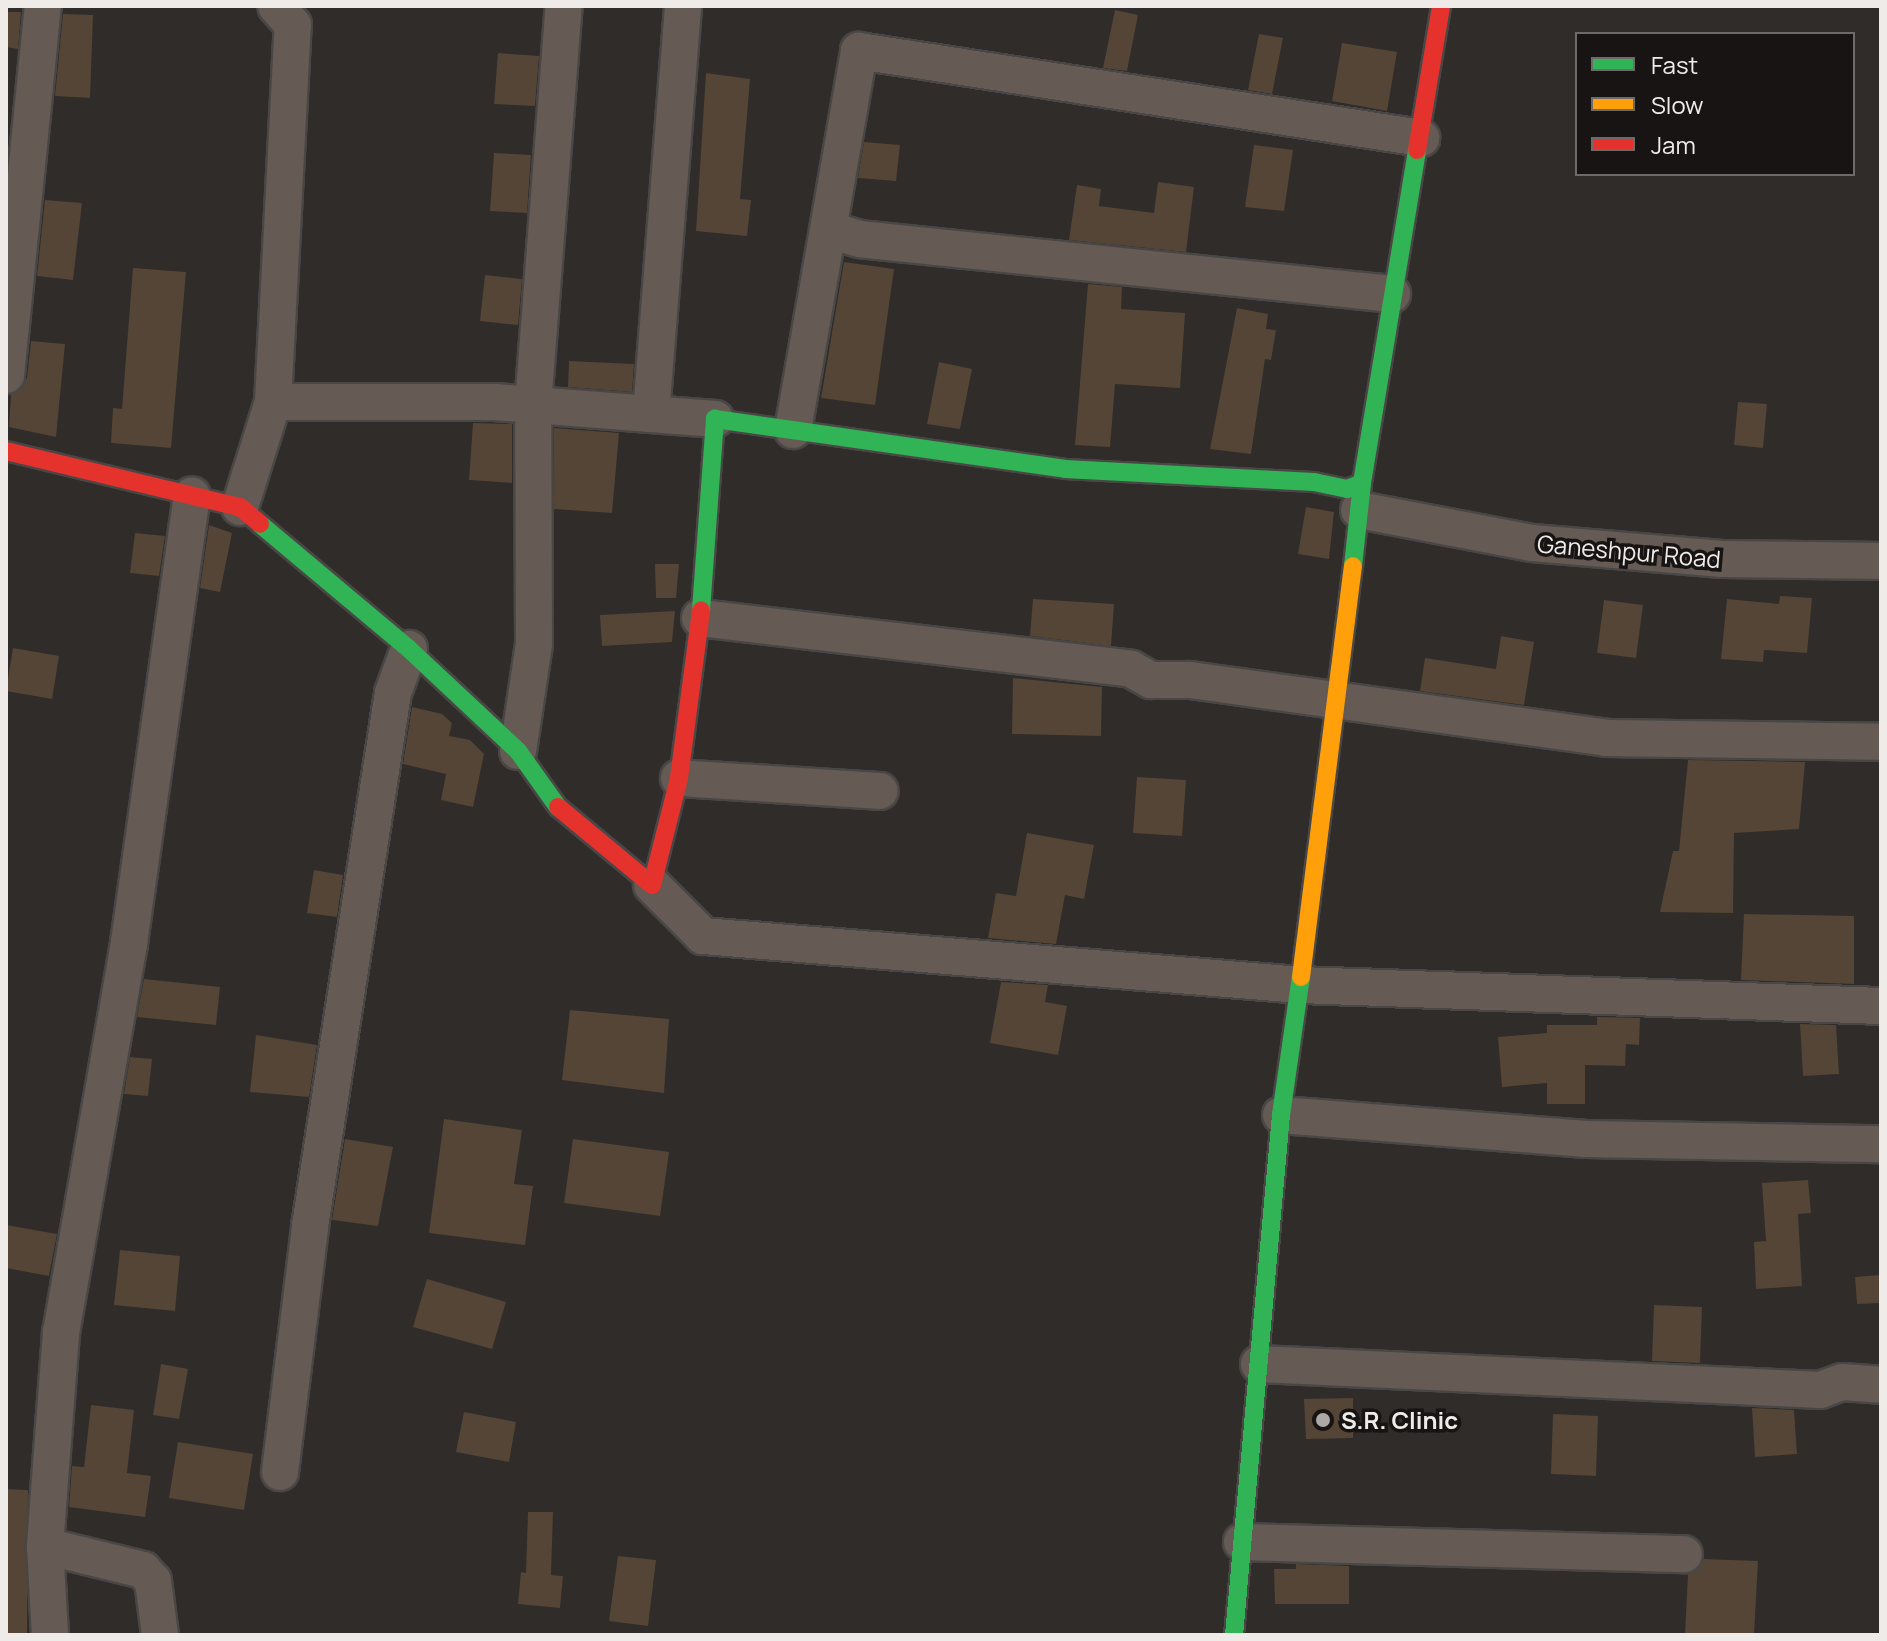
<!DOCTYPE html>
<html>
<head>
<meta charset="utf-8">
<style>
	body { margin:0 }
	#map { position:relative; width:1887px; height:1641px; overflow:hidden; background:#2f2c2a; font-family:Manrope,sans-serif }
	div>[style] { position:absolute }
	.building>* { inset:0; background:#544536 }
	.roads { filter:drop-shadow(2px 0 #494746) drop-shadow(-2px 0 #494746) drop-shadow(0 2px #494746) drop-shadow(0 -2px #494746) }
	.street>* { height:36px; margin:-18px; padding:0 18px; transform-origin:18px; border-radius:18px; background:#655b54 }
	.fast>* { height:18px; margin:-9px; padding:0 9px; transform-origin:9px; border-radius:9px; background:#30b455 }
	.slow>* { height:18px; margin:-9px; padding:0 9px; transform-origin:9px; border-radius:9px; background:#ff9f0a }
	.jam>* { height:18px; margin:-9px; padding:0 9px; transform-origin:9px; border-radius:9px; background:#e5322d }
	.dots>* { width:22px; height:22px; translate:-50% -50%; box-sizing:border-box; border:4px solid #171413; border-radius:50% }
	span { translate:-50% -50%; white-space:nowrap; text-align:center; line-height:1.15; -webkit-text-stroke:7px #171413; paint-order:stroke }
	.street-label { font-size:24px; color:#eeebe9 }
	.poi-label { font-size:24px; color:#eeebe9; font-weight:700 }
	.left { translate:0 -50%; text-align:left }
	.frame { position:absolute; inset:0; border:8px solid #eeebe9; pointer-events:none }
	.legend { position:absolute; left:1575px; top:32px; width:280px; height:144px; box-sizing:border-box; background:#171413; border:2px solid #6d6a69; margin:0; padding:10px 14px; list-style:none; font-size:24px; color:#eeebe9 }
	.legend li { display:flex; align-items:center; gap:16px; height:40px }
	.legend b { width:40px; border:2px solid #6d6a69 }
</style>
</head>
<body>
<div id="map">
	<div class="building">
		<div style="clip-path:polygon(1115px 10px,1138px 15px,1127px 71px,1103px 68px)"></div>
		<div style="clip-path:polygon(6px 12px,21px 12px,18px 49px,6px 47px)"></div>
		<div style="clip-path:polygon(63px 14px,93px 15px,90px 98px,55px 96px)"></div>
		<div style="clip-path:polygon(1259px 34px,1283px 38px,1272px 94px,1248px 90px)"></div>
		<div style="clip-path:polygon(1342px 43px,1397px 52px,1387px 111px,1332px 101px)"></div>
		<div style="clip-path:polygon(498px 53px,539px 56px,535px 106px,494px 104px)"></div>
		<div style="clip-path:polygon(706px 73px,750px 79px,740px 199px,751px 200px,747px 236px,696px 231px)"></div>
		<div style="clip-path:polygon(864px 142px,900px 145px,896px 181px,858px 178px)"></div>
		<div style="clip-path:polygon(1254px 145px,1293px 150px,1284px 211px,1245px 207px)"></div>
		<div style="clip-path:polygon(494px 153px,531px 155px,527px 213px,490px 211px)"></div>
		<div style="clip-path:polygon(1158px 182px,1194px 187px,1186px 252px,1069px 240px,1077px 185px,1101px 189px,1099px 206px,1154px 213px)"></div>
		<div style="clip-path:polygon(45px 200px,82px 203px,73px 280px,37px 276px)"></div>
		<div style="clip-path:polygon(844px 262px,894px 269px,875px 405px,821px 398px)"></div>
		<div style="clip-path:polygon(133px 268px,186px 272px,171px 448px,111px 443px,113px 408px,122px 409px)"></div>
		<div style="clip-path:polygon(485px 275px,522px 279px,518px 325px,480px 321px)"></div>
		<div style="clip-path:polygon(1088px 284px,1122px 287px,1121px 309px,1185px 313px,1180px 388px,1115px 384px,1110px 447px,1075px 445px)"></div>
		<div style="clip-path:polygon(1237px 308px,1268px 314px,1266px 329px,1276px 330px,1271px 360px,1265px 359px,1251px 454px,1210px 449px)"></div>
		<div style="clip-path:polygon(31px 341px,65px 344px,56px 437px,9px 427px,11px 395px,27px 378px)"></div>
		<div style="clip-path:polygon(569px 361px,634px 364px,632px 392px,568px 387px)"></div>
		<div style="clip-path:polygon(939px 362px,972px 369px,960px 429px,927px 424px)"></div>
		<div style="clip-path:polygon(1738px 402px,1767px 404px,1763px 448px,1734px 445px)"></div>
		<div style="clip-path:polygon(473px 423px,512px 424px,512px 483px,469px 480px)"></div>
		<div style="clip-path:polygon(554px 428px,619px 433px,612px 513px,554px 509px)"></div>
		<div style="clip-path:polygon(1306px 507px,1334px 512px,1329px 559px,1298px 554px)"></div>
		<div style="clip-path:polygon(209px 525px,232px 533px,220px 592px,200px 588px)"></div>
		<div style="clip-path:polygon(135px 533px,165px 536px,159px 576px,130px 573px)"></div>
		<div style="clip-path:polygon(655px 564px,679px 564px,676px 598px,656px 598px)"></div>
		<div style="clip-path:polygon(1780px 596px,1812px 598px,1807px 653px,1764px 650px,1763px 662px,1721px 659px,1727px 599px,1779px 604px)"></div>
		<div style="clip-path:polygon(1033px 599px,1114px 604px,1111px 646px,1030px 636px)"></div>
		<div style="clip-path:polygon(1604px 600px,1643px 605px,1636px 658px,1597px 653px)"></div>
		<div style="clip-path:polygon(675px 611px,672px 642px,602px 646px,600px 615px)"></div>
		<div style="clip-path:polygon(1501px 636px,1534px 642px,1524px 705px,1420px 691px,1425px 658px,1496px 669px)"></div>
		<div style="clip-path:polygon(13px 648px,59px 656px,52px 699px,6px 691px)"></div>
		<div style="clip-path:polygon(1013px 678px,1102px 687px,1101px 736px,1012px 734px)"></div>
		<div style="clip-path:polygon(412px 707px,442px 714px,452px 723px,449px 736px,470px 740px,484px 754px,473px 807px,441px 800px,446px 774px,403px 764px)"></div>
		<div style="clip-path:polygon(1688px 760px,1805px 762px,1799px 829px,1734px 833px,1733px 913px,1660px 912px,1673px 851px,1679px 851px)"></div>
		<div style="clip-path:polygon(1137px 777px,1186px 780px,1182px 836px,1133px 833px)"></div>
		<div style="clip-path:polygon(1027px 833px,1094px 845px,1084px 899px,1065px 895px,1056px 944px,988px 938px,996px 893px,1016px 896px)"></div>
		<div style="clip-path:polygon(314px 870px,343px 875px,337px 917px,307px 913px)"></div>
		<div style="clip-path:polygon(1744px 914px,1854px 916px,1854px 984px,1741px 980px)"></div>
		<div style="clip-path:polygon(144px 979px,220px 987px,216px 1025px,137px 1017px)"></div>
		<div style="clip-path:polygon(1001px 982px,1048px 985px,1045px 1002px,1067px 1006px,1058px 1055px,990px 1043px)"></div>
		<div style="clip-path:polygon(570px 1010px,669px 1019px,664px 1093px,562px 1080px)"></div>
		<div style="clip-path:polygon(1597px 1017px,1640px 1018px,1639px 1045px,1626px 1044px,1625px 1066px,1585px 1065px,1585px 1104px,1547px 1104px,1547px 1083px,1502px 1087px,1498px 1037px,1547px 1033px,1547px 1025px,1597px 1025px)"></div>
		<div style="clip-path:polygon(1800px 1024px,1836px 1025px,1839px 1074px,1803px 1076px)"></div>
		<div style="clip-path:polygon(256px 1035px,317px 1045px,309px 1097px,250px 1092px)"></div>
		<div style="clip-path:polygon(130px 1057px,152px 1059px,148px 1096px,124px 1094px)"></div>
		<div style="clip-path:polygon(444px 1119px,522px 1130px,514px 1184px,533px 1186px,525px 1245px,429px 1233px)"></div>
		<div style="clip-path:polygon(345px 1139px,393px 1147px,378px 1226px,332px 1220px)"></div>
		<div style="clip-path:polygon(573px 1139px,669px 1152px,660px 1216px,564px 1203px)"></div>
		<div style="clip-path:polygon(1808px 1180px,1811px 1213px,1798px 1214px,1802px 1286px,1756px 1289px,1754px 1242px,1766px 1241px,1762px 1183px)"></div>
		<div style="clip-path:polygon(6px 1225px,57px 1234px,49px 1276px,6px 1268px)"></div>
		<div style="clip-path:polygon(120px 1250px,180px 1256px,175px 1311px,114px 1305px)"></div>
		<div style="clip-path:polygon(1881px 1275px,1881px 1303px,1857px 1304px,1855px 1277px)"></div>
		<div style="clip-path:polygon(427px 1279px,506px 1302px,492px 1349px,413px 1327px)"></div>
		<div style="clip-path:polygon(1654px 1305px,1702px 1307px,1700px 1363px,1652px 1361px)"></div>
		<div style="clip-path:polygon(161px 1364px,188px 1369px,179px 1419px,153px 1415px)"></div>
		<div style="clip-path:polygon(1353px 1398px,1353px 1438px,1306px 1439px,1304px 1399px)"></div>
		<div style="clip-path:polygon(91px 1405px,134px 1410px,127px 1473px,151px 1476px,145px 1517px,69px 1507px,72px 1466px,84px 1467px)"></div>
		<div style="clip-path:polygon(1752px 1408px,1794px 1410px,1797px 1454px,1755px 1457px)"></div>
		<div style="clip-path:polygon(464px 1412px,516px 1422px,509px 1462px,456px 1452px)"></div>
		<div style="clip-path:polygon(1553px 1414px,1598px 1416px,1596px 1476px,1551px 1474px)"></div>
		<div style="clip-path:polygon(178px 1442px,253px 1454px,244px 1510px,169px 1498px)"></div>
		<div style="clip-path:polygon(6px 1489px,28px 1490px,27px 1635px,6px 1635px)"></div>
		<div style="clip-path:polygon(528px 1512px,553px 1512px,551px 1575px,563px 1576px,560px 1608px,518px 1604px,521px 1572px,526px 1573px)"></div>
		<div style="clip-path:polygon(618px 1556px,656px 1560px,648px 1626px,609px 1621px)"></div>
		<div style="clip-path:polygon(1704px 1559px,1758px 1561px,1754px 1635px,1685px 1635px,1688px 1574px)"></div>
		<div style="clip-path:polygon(1296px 1564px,1349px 1566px,1349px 1604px,1275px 1604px,1274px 1569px,1296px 1569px)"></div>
	</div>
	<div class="roads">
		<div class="street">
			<div style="left:830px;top:230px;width:30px;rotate:17deg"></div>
			<div style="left:859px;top:239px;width:536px;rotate:5.89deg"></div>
			<div style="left:6px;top:375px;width:371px;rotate:-84.3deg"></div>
			<div style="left:273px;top:402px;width:378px;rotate:-87deg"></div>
			<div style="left:293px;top:25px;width:25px;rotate:-132deg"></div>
			<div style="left:651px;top:414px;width:409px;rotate:-85.5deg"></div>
			<div style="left:793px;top:430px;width:385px;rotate:-80.1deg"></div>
			<div style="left:859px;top:51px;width:569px;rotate:8.8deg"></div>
			<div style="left:240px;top:507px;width:110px;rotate:-72.6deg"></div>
			<div style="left:273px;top:402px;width:222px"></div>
			<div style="left:495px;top:402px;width:221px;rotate:4.4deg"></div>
			<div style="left:1359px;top:510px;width:176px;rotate:10.8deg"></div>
			<div style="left:1532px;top:543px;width:191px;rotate:4.8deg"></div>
			<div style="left:1722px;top:559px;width:159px;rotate:0.7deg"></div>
			<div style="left:700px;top:618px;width:434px;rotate:6.7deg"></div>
			<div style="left:1131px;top:669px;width:23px;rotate:29deg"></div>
			<div style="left:1151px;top:680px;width:39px"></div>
			<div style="left:1190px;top:680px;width:420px;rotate:7.9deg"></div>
			<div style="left:1606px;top:738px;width:275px;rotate:0.8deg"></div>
			<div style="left:518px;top:751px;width:108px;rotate:-81.5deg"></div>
			<div style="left:534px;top:644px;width:239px;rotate:-90.2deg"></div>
			<div style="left:533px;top:405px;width:400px;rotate:-85.6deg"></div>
			<div style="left:679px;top:778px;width:201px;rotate:3.7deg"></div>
			<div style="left:652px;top:885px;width:72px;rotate:45deg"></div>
			<div style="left:703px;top:936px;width:599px;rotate:4.69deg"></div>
			<div style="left:1300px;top:985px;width:581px;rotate:2.07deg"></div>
			<div style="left:1281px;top:1115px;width:306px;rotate:4.5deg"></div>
			<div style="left:1586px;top:1139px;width:295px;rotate:1deg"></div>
			<div style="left:1259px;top:1364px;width:562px;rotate:2.65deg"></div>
			<div style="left:1820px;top:1390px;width:23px;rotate:-20deg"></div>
			<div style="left:1842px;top:1382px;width:39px;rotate:4deg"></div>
			<div style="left:280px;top:1472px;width:248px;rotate:-83deg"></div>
			<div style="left:310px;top:1226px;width:539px;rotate:-81.15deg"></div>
			<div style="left:393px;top:693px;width:47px;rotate:-70deg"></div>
			<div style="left:1242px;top:1542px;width:442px;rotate:1.6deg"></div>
			<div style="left:45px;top:1546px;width:101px;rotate:13.8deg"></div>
			<div style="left:143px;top:1570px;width:15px;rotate:48deg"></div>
			<div style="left:153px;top:1581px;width:54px;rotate:82.6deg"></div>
			<div style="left:50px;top:1635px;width:89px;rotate:-93.2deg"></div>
			<div style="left:45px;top:1546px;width:214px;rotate:-85.7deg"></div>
			<div style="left:61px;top:1333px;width:396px;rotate:-80.1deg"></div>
			<div style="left:129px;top:943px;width:452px;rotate:-82deg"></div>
		</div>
		<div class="fast">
			<div style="left:260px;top:524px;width:194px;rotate:40deg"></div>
			<div style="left:409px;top:649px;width:149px;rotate:43.1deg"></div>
			<div style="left:518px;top:751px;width:69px;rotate:54.5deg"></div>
			<div style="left:1353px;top:566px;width:83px;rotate:-83.8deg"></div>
			<div style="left:1362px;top:483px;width:338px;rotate:-80.6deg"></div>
			<div style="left:701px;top:610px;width:192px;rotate:-85.8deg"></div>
			<div style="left:715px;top:419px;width:354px;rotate:8.1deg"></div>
			<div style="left:1065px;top:469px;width:249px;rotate:3deg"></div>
			<div style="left:1314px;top:482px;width:34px;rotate:12deg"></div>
			<div style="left:1347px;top:489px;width:16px;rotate:-22deg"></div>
			<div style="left:1234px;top:1635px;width:522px;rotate:-84.84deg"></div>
			<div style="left:1281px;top:1115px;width:139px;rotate:-81.8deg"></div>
		</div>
		<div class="slow">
			<div style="left:1301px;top:977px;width:414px;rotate:-82.8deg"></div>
		</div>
		<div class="jam">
			<div style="left:1417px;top:150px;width:146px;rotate:-80.5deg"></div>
			<div style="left:6px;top:451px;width:241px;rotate:13.5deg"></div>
			<div style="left:240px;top:507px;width:26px;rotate:40deg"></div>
			<div style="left:558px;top:807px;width:122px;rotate:39.7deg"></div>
			<div style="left:652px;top:885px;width:110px;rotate:-75.8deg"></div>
			<div style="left:679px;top:778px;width:169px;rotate:-82.5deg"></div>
		</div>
	</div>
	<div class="dots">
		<div style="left:1323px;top:1420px;background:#aba8a6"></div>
	</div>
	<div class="street-label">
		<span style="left:1629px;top:551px;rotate:5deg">Ganeshpur Road</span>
	</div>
	<div class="poi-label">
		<span class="left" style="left:1341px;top:1420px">S.R. Clinic</span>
	</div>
	<div class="frame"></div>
	<ul class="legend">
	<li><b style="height:10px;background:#30b455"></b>Fast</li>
	<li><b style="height:10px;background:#ff9f0a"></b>Slow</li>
	<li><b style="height:10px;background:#e5322d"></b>Jam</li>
	</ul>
</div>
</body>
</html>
